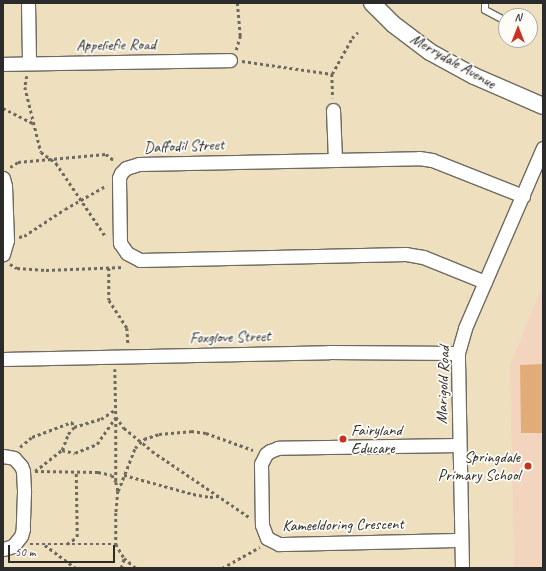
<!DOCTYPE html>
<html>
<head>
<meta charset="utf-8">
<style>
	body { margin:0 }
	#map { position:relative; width:546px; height:571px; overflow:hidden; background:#eee0bf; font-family:Caveat,sans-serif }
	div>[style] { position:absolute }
	.built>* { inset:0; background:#f3d4bf }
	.building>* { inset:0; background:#e1ac78 }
	.path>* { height:2.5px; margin-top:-1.25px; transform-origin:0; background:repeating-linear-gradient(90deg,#6f6a5f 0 3px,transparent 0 6px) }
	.roads { filter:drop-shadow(1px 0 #6f6a5f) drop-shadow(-1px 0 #6f6a5f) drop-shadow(0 1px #6f6a5f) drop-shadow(0 -1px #6f6a5f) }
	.service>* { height:6px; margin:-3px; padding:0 3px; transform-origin:3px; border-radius:3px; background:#fff }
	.minor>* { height:13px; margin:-6.5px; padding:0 6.5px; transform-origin:6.5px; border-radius:6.5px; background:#fff }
	.tertiary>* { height:16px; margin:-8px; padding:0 8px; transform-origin:8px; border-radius:8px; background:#fff }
	.dots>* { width:11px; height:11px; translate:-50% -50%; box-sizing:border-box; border:2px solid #fdfcf7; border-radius:50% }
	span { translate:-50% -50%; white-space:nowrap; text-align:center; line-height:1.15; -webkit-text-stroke:3.5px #fdfcf7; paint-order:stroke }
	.street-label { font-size:16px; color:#2b2b2b }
	.poi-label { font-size:16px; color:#2b2b2b }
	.left { translate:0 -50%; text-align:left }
	.right { translate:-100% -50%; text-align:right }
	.frame { position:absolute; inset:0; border:4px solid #2b2b2b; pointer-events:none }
	.north { position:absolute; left:498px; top:8px; width:40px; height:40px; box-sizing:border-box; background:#fdfcf7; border:1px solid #a9a8a5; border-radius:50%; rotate:0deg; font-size:11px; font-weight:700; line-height:16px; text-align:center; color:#2b2b2b }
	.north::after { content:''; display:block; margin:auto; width:14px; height:18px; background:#c8321e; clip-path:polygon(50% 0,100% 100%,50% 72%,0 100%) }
	.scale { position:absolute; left:8px; top:545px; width:107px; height:18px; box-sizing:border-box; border:2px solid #2b2b2b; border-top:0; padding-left:5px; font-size:12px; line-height:14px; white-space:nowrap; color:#2b2b2b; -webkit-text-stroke:3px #fdfcf7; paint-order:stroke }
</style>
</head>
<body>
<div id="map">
	<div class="built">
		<div style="clip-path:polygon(543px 285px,543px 568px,514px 568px,510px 364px)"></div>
	</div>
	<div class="building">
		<div style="clip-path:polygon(543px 364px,543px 433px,521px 433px,520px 365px)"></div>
	</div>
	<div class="path">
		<div style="left:236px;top:50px;width:15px;rotate:-74deg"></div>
		<div style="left:240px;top:36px;width:33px;rotate:-95deg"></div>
		<div style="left:242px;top:61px;width:91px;rotate:8.2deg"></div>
		<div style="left:332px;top:74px;width:24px;rotate:88deg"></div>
		<div style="left:332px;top:74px;width:41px;rotate:-60.9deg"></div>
		<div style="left:352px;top:38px;width:8px;rotate:-45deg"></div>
		<div style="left:27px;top:76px;width:11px;rotate:100deg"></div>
		<div style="left:25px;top:87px;width:67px;rotate:76.2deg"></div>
		<div style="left:41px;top:152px;width:19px;rotate:36deg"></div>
		<div style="left:56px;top:163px;width:89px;rotate:56deg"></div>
		<div style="left:3px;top:108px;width:34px;rotate:27deg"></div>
		<div style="left:10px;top:167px;width:9px;rotate:-32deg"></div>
		<div style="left:18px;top:162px;width:88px;rotate:-5.2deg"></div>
		<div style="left:106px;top:154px;width:11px;rotate:38deg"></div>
		<div style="left:19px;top:237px;width:5px;rotate:-11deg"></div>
		<div style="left:24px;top:236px;width:49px;rotate:-33.4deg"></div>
		<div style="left:65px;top:209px;width:48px;rotate:-29.7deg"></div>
		<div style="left:10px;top:264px;width:8px;rotate:30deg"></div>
		<div style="left:17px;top:268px;width:29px;rotate:4deg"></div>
		<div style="left:46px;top:270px;width:78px;rotate:-2.2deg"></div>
		<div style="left:109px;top:268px;width:32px;rotate:90deg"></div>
		<div style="left:109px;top:300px;width:33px;rotate:57deg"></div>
		<div style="left:127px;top:328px;width:16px;rotate:86deg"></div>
		<div style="left:115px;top:369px;width:48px;rotate:88.8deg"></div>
		<div style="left:116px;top:417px;width:14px;rotate:54deg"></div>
		<div style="left:124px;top:428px;width:36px;rotate:39deg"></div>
		<div style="left:152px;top:451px;width:117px;rotate:34.2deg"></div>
		<div style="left:116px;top:418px;width:63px;rotate:90deg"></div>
		<div style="left:20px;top:447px;width:16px;rotate:-40deg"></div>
		<div style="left:32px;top:437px;width:43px;rotate:-20.6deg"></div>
		<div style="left:72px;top:422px;width:5px;rotate:68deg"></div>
		<div style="left:62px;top:450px;width:13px;rotate:13deg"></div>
		<div style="left:75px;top:453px;width:24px;rotate:-22deg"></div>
		<div style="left:97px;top:444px;width:33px;rotate:-55deg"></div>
		<div style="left:35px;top:471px;width:63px;rotate:0.9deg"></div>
		<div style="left:98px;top:472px;width:14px;rotate:12deg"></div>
		<div style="left:112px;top:475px;width:8px;rotate:60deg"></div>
		<div style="left:116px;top:482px;width:9px;rotate:77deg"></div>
		<div style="left:118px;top:491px;width:22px;rotate:95deg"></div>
		<div style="left:116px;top:513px;width:31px;rotate:90deg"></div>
		<div style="left:35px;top:471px;width:34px;rotate:-38deg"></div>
		<div style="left:62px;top:450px;width:17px;rotate:-69deg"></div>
		<div style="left:68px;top:434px;width:9px;rotate:-49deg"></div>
		<div style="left:74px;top:427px;width:28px;rotate:-17deg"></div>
		<div style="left:101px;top:419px;width:18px;rotate:-34deg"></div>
		<div style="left:124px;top:475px;width:72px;rotate:15.4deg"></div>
		<div style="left:193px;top:494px;width:17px;rotate:10deg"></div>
		<div style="left:210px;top:497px;width:8px;rotate:-7deg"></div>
		<div style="left:118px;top:491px;width:46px;rotate:-68.4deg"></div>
		<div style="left:135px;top:448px;width:13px;rotate:-45deg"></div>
		<div style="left:144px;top:439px;width:16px;rotate:-18deg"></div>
		<div style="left:159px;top:434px;width:32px;rotate:-5deg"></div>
		<div style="left:191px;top:431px;width:15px;rotate:8deg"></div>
		<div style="left:206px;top:433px;width:50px;rotate:19.9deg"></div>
		<div style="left:30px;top:544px;width:86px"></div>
		<div style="left:116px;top:544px;width:16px;rotate:60deg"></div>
		<div style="left:124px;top:558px;width:16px;rotate:40deg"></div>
		<div style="left:67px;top:544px;width:12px;rotate:-35deg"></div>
		<div style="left:77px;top:537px;width:65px;rotate:-90.9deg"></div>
		<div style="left:45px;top:545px;width:38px;rotate:37deg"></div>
		<div style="left:121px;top:568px;width:10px;rotate:-73deg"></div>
		<div style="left:222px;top:568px;width:43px;rotate:-28.9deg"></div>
	</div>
	<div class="roads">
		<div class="service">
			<div style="left:485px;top:3px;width:7px;rotate:90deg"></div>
			<div style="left:485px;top:10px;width:24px;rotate:28deg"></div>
		</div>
		<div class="minor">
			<div style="left:28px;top:3px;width:60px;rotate:89deg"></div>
			<div style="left:3px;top:64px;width:227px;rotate:-1deg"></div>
			<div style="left:333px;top:110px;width:50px;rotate:87.7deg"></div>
			<div style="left:3px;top:178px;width:8px;rotate:76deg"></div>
			<div style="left:5px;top:186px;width:54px;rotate:87.9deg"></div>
			<div style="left:7px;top:240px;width:15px;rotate:106deg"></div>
			<div style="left:485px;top:282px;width:67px;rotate:-158deg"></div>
			<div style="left:423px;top:257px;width:17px;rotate:-170deg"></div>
			<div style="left:406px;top:254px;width:266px;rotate:178.7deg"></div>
			<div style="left:140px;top:260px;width:15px;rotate:-152deg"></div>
			<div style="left:127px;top:253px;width:12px;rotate:-125deg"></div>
			<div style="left:120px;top:243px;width:65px;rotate:-90.9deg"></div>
			<div style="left:119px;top:178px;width:5px;rotate:-68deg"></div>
			<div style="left:121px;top:173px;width:7px;rotate:-45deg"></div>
			<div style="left:126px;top:168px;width:14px;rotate:-17deg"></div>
			<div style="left:139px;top:164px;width:280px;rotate:-1.2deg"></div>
			<div style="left:419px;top:158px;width:13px;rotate:9deg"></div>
			<div style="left:432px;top:160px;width:98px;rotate:21.6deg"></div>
			<div style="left:3px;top:359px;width:326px;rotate:-1.2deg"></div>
			<div style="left:329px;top:352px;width:129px;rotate:0.4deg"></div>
			<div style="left:459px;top:445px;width:181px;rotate:179.1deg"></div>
			<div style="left:278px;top:448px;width:9px;rotate:159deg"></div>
			<div style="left:270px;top:451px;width:5px;rotate:143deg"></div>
			<div style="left:266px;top:454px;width:11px;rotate:117deg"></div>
			<div style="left:261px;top:464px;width:61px;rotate:89.1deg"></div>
			<div style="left:262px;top:525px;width:14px;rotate:69deg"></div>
			<div style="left:267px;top:538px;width:13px;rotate:27deg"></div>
			<div style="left:279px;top:544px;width:182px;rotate:-1.3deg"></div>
			<div style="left:3px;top:456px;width:11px;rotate:10deg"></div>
			<div style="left:14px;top:458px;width:11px;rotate:49deg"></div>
			<div style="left:21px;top:466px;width:5px;rotate:68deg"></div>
			<div style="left:23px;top:471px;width:21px;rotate:87deg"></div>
			<div style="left:24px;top:492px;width:37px;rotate:92deg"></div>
			<div style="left:23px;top:529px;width:7px;rotate:106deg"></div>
			<div style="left:21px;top:536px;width:13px;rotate:129deg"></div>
			<div style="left:13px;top:546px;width:10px;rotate:163deg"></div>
			<div style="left:462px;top:568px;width:215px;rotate:-91.1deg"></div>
			<div style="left:458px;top:353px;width:26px;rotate:-74deg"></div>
			<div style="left:465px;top:328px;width:196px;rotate:-66.6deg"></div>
		</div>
		<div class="tertiary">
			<div style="left:372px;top:3px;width:30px;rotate:45deg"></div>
			<div style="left:393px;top:24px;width:46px;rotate:37.1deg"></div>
			<div style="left:430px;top:52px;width:50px;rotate:28.6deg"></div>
			<div style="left:474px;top:76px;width:75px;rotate:23.5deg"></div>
		</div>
	</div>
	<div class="dots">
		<div style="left:343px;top:439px;background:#c8321e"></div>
		<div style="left:528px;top:466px;background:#c8321e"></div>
	</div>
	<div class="street-label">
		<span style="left:116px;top:45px;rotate:-1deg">Appeliefie Road</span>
		<span style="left:453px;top:61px;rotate:30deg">Merrydale Avenue</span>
		<span style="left:184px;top:146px;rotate:-2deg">Daffodil Street</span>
		<span style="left:230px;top:337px;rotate:-1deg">Foxglove Street</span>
		<span style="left:443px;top:385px;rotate:-88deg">Marigold Road</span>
		<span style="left:343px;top:525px;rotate:-1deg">Kameeldoring Crescent</span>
	</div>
	<div class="poi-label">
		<span class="left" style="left:351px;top:439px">Fairyland<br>Educare</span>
		<span class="right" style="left:520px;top:466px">Springdale<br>Primary School</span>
	</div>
	<div class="frame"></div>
	<div class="north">N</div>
	<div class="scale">50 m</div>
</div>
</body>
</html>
